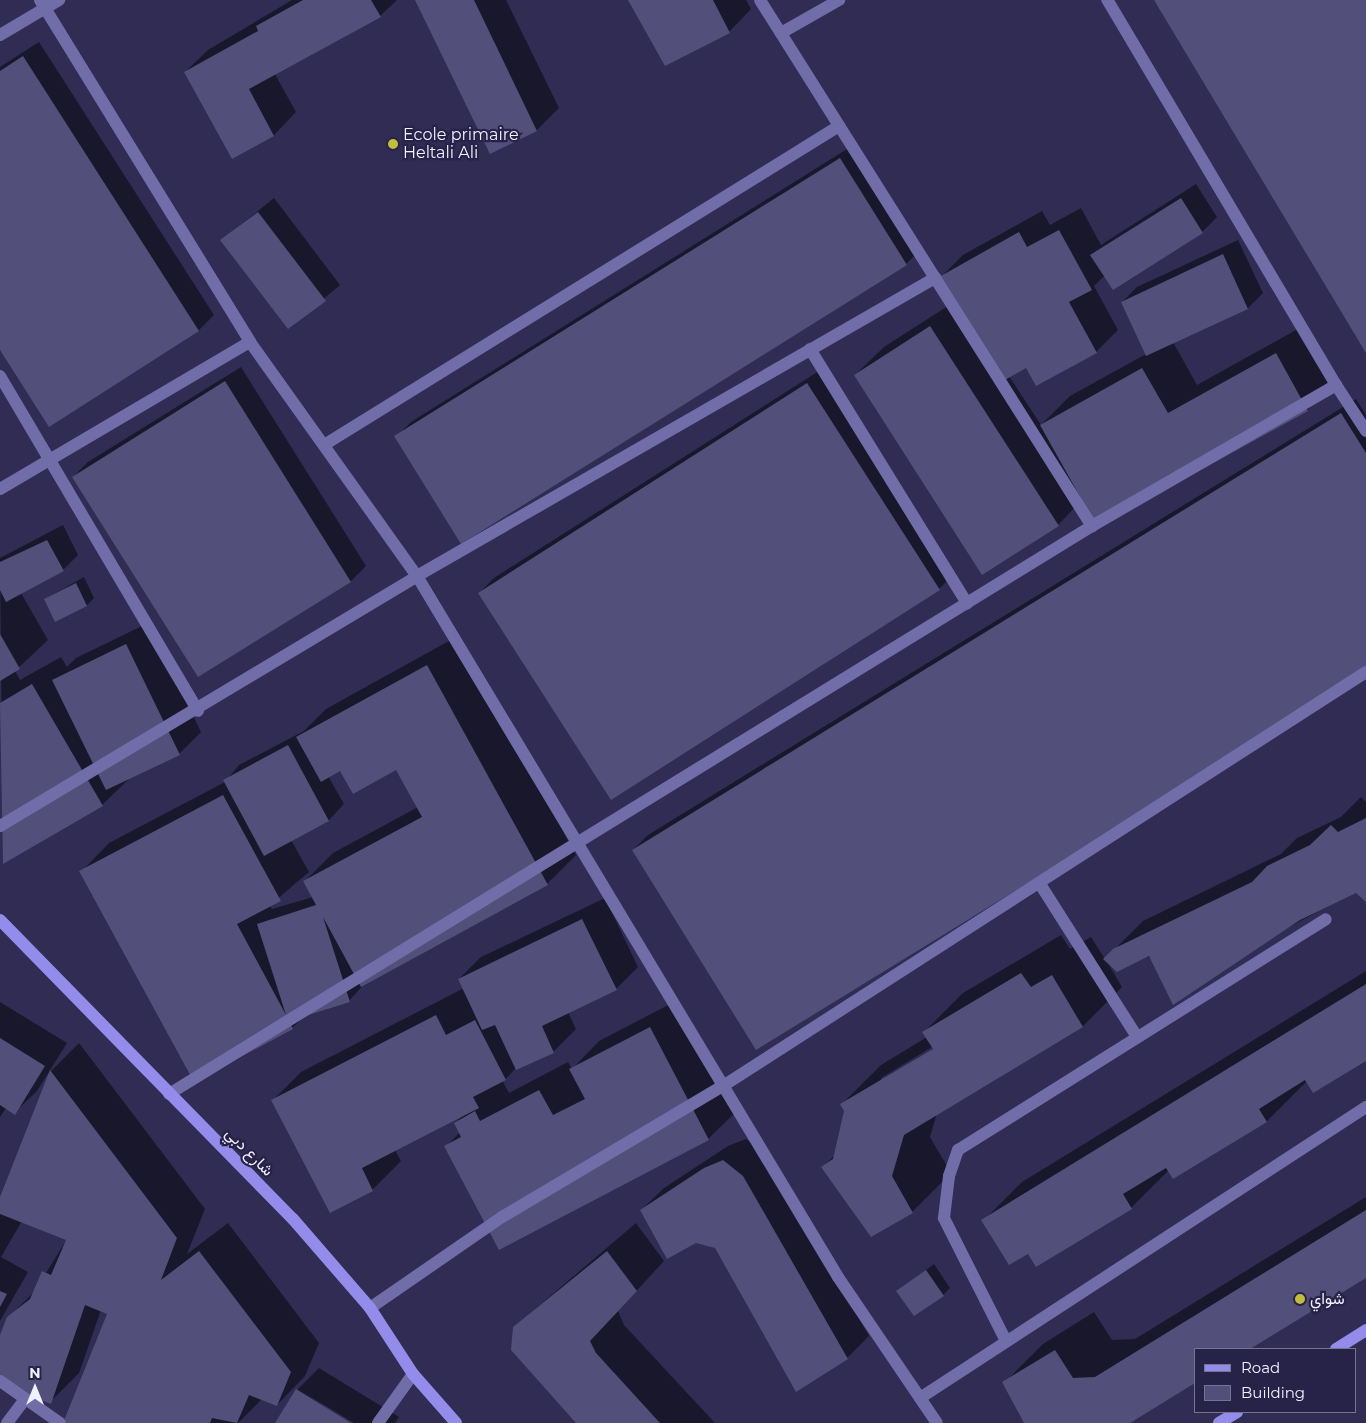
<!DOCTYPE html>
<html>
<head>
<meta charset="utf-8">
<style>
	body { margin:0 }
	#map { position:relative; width:1366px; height:1423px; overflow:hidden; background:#302c53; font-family:Montserrat,Vazirmatn,sans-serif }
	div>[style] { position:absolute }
	.shadow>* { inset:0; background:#0007 }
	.building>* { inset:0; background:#52507a }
	.service>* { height:12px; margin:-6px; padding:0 6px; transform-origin:6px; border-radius:6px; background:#716da8 }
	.minor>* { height:12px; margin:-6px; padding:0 6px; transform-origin:6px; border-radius:6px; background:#716da8 }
	.tertiary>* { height:12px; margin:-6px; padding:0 6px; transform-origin:6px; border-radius:6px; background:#716da8 }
	.secondary>* { height:12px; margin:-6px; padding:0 6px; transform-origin:6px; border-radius:6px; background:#948ceb }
	.dots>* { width:14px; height:14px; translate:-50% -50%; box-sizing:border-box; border:2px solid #262248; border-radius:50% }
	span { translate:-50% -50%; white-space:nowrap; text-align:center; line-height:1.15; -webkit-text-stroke:4.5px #262248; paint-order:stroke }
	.poi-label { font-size:16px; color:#f0f0ff }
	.left { translate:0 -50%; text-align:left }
	.street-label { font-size:16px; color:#f0f0ff }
	.legend { position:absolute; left:1194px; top:1348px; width:162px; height:65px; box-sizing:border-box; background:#262248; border:1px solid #777491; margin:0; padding:6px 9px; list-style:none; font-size:15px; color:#f0f0ff }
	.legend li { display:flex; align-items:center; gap:10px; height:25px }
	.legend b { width:25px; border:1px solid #777491 }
	.north { position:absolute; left:10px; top:1363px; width:50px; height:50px; -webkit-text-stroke:4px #262248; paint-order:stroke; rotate:0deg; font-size:14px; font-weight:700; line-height:20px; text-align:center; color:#f0f0ff }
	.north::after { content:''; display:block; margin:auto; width:18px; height:22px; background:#f0f0ff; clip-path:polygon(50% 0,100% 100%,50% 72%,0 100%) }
</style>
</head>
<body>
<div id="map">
	<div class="shadow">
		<div style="clip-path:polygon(292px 0,397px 0,380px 16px,275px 74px,296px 112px,274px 135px,232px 157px,185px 72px,208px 50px)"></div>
		<div style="clip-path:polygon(416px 0,506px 0,559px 108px,537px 130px,491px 153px)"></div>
		<div style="clip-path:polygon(630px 0,746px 0,751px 9px,729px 32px)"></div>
		<div style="clip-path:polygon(39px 42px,214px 315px,199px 330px,49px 425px,0 348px,0 67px)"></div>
		<div style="clip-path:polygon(855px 144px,921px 249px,906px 264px,396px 437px,411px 422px)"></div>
		<div style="clip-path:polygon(1196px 184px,1217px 217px,1202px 232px,1105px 275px,1094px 286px,1118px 330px,1096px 352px,1026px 367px,1009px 376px,1041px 425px,1070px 396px,1146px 354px,1122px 302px,1137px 287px,1238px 240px,1263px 293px,1248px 308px,1173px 342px,1197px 385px,1305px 325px,1336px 382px,1307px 410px,1083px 499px,1058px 525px,855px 375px,884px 347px,954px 302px,941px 277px,963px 255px,1042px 211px,1050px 225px,1081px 208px,1101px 245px)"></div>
		<div style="clip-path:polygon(274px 198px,340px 285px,289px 328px,222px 240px)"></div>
		<div style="clip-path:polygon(241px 367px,366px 566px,351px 581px,198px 675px,73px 477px,88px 462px)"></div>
		<div style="clip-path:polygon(822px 369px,954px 574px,939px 589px,611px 798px,479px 593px,494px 578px)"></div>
		<div style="clip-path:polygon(1356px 399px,1366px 415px,1366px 673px,633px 850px,648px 835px)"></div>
		<div style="clip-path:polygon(63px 525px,78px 555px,63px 570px,21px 593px,48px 640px,15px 671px,20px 680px,61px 657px,67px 667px,76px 658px,148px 623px,201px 732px,179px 754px,130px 778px,102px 805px,3px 862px,0 558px)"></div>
		<div style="clip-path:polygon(84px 577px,94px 598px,87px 605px,45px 599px)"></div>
		<div style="clip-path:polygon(evenodd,456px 637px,576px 855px,547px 884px,364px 984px,349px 1001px,306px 1015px,292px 1028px,194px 1081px,81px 872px,109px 843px,225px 782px,239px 765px,304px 731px,326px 709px,456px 637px,341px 769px,396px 769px,418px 807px,333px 853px,304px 882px,313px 897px,272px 909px,270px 905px,309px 872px,291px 840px,329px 820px,344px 804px,328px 776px,341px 769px)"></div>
		<div style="clip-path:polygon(evenodd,1361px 797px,1366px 802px,1366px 901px,1356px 891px,1247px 950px,1106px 960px,1122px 987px,1083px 1026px,937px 1113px,930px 1137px,951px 1173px,912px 1212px,823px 1167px,836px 1154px,845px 1111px,842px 1104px,881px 1065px,927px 1037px,924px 1032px,963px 993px,1061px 935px,1070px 949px,1091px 937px,1105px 959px,1143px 921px,1281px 854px,1297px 838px,1341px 817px,1361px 797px,937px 1044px,939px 1046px,881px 1081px,881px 1078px,937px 1044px)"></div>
		<div style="clip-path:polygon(605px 898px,638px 967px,616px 989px,568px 1012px,576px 1029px,553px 1052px,516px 1068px,503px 1082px,509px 1093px,568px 1062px,572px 1069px,599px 1041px,678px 1000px,737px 1111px,708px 1139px,446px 1147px,460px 1132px,455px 1123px,462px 1116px,395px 1150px,401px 1161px,372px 1190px,273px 1100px,301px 1072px,464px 988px,459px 979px,481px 957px)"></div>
		<div style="clip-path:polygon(1366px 971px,1366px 1059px,1307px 1081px,1267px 1121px,1174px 1178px,1169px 1170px,1131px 1208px,1036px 1265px,1028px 1252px,983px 1221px,1022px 1182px)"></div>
		<div style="clip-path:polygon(0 1002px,67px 1043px,37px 1091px,14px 1113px,6px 1108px,0 1117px)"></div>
		<div style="clip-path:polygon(79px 1043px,205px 1209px,187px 1254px,228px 1223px,319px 1343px,305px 1376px,277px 1405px,262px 1399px,238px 1423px,64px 1423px,108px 1313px,101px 1310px,79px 1373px,50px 1402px,0 1338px,8px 1318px,35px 1291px,67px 1239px,22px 1221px,1px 1257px,28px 1272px,0 1321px,0 1200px,51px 1071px)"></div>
		<div style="clip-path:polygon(746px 1139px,765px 1154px,869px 1336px,847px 1358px,716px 1247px,641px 1210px,664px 1188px,728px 1146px)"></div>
		<div style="clip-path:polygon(1366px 1197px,1366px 1276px,1247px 1349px,1195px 1349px,1128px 1423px,1025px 1423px,1004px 1383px,1043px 1344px,1094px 1312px,1112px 1340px,1135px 1339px)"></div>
		<div style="clip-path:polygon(636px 1223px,664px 1261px,618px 1311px,624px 1325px,715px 1423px,578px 1423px,514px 1327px)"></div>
		<div style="clip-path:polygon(934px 1264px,950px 1288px,943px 1295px,898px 1291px)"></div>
		<div style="clip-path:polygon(319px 1368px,399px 1417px,395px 1423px,354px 1423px,301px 1391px,349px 1423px,276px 1423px,297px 1390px)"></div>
	</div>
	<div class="building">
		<div style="clip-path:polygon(303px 0,371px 0,381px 17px,249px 89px,274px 136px,232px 159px,184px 72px,258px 31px,256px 26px)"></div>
		<div style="clip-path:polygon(415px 0,474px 0,537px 131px,490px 154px)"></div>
		<div style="clip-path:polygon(628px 0,713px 0,730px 33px,665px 66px)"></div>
		<div style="clip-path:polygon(1154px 0,1366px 0,1366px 353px)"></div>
		<div style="clip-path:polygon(23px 56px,199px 331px,49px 427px,0 350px,0 71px)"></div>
		<div style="clip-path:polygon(840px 158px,907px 265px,461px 544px,394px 436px)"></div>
		<div style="clip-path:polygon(1181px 198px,1203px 233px,1113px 290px,1090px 255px)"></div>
		<div style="clip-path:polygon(258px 212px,326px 301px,288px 329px,220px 240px)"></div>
		<div style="clip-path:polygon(1059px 230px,1092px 290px,1069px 302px,1097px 353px,1036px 386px,1026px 368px,998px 384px,939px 277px,1019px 232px,1027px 247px)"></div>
		<div style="clip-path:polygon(1223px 254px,1248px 309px,1146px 356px,1121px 302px)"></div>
		<div style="clip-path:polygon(930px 326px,1059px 526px,982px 575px,854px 375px)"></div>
		<div style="clip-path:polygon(1276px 353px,1308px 411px,1097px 527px,1040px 425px,1142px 368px,1168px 413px)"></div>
		<div style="clip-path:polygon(225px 381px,351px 582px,198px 677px,72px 477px)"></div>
		<div style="clip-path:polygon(807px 383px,940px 590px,611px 800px,478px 593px)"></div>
		<div style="clip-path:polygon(1341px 413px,1366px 453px,1366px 675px,756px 1050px,632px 850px)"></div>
		<div style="clip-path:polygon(47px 540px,64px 571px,6px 602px,0 590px,0 562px)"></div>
		<div style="clip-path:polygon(76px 583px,87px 606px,55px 622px,44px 599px)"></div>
		<div style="clip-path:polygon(0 634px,20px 669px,0 681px)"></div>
		<div style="clip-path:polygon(126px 644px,180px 755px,106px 790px,52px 680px)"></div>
		<div style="clip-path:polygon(427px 665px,548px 885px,361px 987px,323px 917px,350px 1002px,289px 1021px,293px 1029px,194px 1082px,79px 871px,223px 795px,281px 901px,237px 924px,286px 1015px,257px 924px,316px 905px,303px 881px,422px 817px,396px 770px,353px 794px,340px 771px,321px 782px,296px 737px)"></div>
		<div style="clip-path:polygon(32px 684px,103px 806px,3px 864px,0 703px)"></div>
		<div style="clip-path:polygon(288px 745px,329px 821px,264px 856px,223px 780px)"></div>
		<div style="clip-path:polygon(1366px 818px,1366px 902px,1356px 893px,1300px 920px,1173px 1005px,1149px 956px,1117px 972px,1103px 959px,1113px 949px,1252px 882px,1267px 866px,1310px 845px,1331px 825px,1338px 832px)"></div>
		<div style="clip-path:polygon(582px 919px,617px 990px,542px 1026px,554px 1053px,516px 1070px,495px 1025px,482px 1030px,458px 979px)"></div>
		<div style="clip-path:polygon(1021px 973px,1031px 987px,1052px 975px,1083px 1027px,904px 1135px,892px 1176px,913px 1213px,871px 1237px,821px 1167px,833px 1159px,844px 1111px,840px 1104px,933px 1049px,922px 1032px)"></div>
		<div style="clip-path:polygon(1366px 984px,1366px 1061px,1313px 1093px,1305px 1080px,1259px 1109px,1267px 1122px,1173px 1179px,1166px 1168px,1123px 1194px,1132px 1209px,1036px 1267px,1028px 1254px,1009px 1265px,981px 1220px)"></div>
		<div style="clip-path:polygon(436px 1015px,446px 1035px,475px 1020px,506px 1080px,473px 1097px,479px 1108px,362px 1168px,373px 1191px,330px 1213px,271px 1100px)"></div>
		<div style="clip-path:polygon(650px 1027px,709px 1140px,499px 1250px,444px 1146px,461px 1137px,454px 1123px,475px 1111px,480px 1121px,539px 1090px,553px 1115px,585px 1099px,569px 1069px)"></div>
		<div style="clip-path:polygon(0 1038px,45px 1066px,15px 1115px,0 1105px)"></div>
		<div style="clip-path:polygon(50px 1070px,177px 1238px,161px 1280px,199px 1251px,291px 1372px,277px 1406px,249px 1395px,237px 1423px,212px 1418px,210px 1423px,63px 1423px,107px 1314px,85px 1305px,51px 1404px,0 1384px,0 1335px,7px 1317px,30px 1299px,42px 1271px,51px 1275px,66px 1240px,0 1214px,0 1197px)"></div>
		<div style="clip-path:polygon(723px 1160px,743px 1176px,848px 1359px,796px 1392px,715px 1248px,696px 1243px,667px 1259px,640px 1210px,704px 1168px)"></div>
		<div style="clip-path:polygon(1366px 1210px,1366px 1278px,1250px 1349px,1195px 1349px,1195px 1383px,1130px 1423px,1024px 1423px,1002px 1382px,1055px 1350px,1073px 1378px,1095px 1377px)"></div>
		<div style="clip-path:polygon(607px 1251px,637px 1291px,590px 1341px,596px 1353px,660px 1423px,576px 1423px,511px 1350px,513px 1327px)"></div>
		<div style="clip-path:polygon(926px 1270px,944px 1296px,914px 1316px,896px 1291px)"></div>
		<div style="clip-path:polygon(0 1291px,7px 1294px,0 1307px)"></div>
		<div style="clip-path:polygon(296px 1389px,351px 1423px,275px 1423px)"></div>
	</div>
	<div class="service">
		<div style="left:1040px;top:884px;width:181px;rotate:57.6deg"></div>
		<div style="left:1006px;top:1341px;width:138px;rotate:-116.8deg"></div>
		<div style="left:944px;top:1218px;width:42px;rotate:-83.2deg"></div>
		<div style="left:949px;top:1176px;width:28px;rotate:-71deg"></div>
		<div style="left:958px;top:1150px;width:434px;rotate:-32.1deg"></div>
		<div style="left:920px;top:1398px;width:533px;rotate:-33.12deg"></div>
	</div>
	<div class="minor">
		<div style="left:40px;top:0;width:401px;rotate:58.4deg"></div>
		<div style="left:250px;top:342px;width:287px;rotate:54.5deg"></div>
		<div style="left:417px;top:576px;width:818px;rotate:59.01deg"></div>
		<div style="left:838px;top:1277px;width:176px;rotate:55.9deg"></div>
		<div style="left:781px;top:33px;width:67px;rotate:-29.6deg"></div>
		<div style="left:935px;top:278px;width:294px;rotate:57.7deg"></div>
		<div style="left:810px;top:349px;width:299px;rotate:58.3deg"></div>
		<div style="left:0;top:376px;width:389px;rotate:59.4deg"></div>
		<div style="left:1336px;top:385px;width:55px;rotate:56.9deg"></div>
		<div style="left:324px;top:445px;width:606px;rotate:-31.77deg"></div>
		<div style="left:0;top:489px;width:290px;rotate:-30.5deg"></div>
		<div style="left:0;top:826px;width:486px;rotate:-30.9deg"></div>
		<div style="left:417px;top:576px;width:598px;rotate:-29.91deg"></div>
		<div style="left:935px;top:278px;width:328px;rotate:-122.2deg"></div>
		<div style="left:169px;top:1094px;width:1084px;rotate:-31.61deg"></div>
		<div style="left:1092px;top:526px;width:282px;rotate:-30deg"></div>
		<div style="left:1336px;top:385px;width:448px;rotate:-120.7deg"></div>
		<div style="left:370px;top:1308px;width:160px;rotate:-34.6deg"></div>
		<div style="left:502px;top:1217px;width:261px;rotate:-30.7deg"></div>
		<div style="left:726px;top:1084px;width:761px;rotate:-32.77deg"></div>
		<div style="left:0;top:1381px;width:73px;rotate:35deg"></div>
		<div style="left:7px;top:1423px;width:30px;rotate:-53deg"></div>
		<div style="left:378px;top:1423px;width:60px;rotate:-54.5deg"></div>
	</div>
	<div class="tertiary">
		<div style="left:0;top:35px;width:69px;rotate:-30.7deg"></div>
	</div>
	<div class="secondary">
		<div style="left:0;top:920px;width:419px;rotate:45.6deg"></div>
		<div style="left:293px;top:1219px;width:118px;rotate:49.1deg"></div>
		<div style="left:370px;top:1308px;width:79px;rotate:56.9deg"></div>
		<div style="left:413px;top:1374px;width:65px;rotate:48.7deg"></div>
		<div style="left:1336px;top:1349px;width:36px;rotate:-32deg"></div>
		<div style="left:1219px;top:1423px;width:21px;rotate:-31deg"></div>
	</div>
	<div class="dots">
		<div style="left:393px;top:144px;background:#c3bd3e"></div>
		<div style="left:1300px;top:1299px;background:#c3bd3e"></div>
	</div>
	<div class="poi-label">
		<span class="left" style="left:403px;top:144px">Ecole primaire<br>Heltali Ali</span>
		<span class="left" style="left:1310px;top:1299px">شواي</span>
	</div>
	<div class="street-label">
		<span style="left:249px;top:1152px;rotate:45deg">شارع دبي</span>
	</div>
	<ul class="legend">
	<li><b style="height:6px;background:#948ceb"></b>Road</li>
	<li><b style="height:14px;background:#52507a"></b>Building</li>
	</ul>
	<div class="north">N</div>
</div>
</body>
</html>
